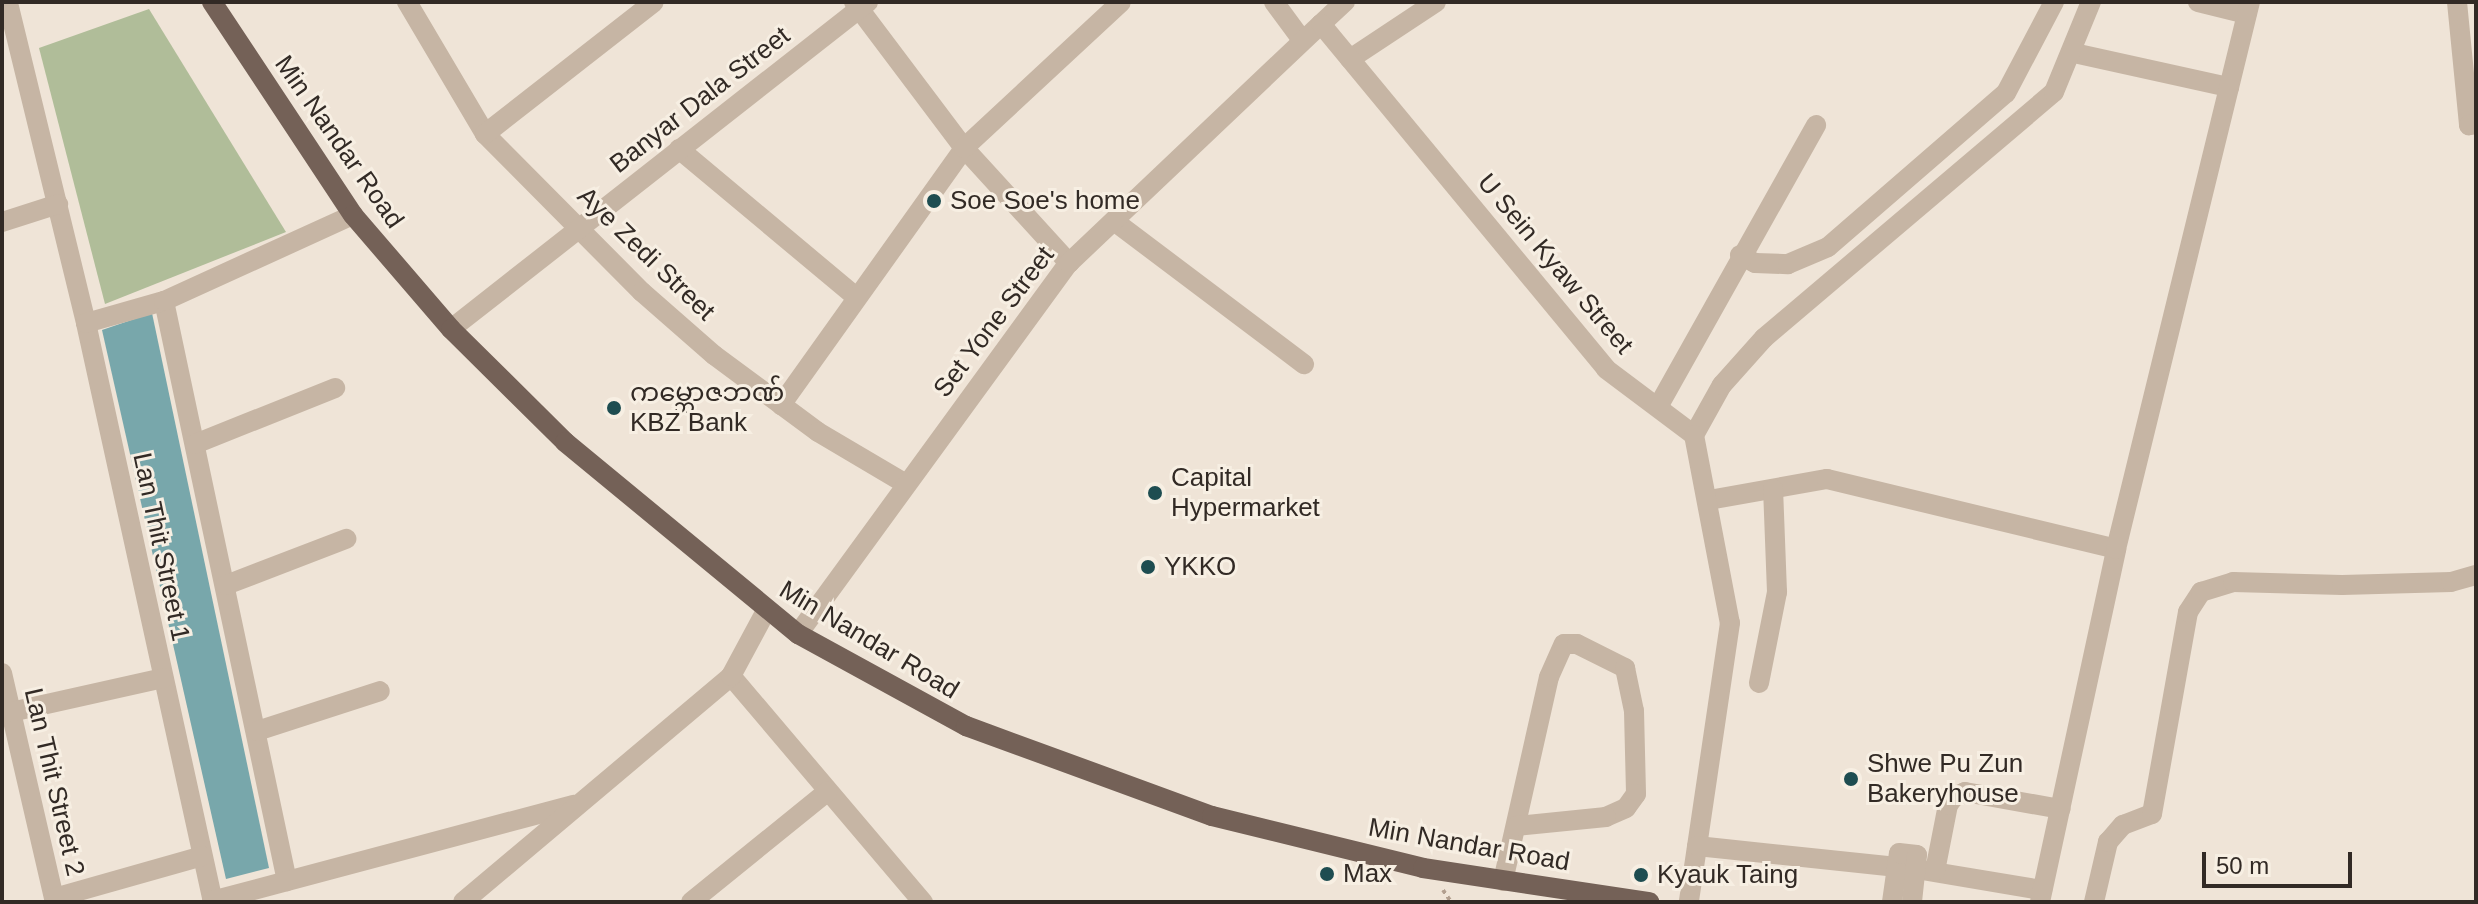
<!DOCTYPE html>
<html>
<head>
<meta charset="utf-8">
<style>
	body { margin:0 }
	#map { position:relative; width:2478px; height:904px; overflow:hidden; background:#efe4d7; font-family:Arial,"Noto Sans Myanmar",sans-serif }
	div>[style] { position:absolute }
	.green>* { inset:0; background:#b0bd99 }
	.water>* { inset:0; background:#78a7ab }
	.path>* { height:4px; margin-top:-2px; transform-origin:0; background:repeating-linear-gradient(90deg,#b29f8f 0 4px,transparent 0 8px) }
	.minor>* { height:20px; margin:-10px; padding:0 10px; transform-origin:10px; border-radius:10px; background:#c6b5a4 }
	.major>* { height:20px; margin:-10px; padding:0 10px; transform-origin:10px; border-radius:10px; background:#746157 }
	.dots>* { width:22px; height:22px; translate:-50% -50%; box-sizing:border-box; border:4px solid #f7efe3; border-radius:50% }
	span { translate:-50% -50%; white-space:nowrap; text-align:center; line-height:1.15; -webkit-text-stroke:6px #f7efe3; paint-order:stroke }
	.street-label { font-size:26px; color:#322a25 }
	.poi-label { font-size:26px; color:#322a25 }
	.left { translate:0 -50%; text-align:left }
	.frame { position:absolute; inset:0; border:4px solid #322a25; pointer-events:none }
	.scale { position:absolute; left:2202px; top:852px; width:150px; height:36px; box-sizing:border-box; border:4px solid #322a25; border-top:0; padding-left:10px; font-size:24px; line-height:28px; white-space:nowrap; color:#322a25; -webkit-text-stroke:6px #f7efe3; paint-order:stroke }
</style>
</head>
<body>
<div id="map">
	<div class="green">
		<div style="clip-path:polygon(149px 9px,286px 232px,105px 304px,39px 48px)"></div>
	</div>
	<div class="water">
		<div style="clip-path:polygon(152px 313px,269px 868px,226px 879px,102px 330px)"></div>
	</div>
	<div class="path">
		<div style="left:1443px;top:890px;width:14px;rotate:56deg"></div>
	</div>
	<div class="minor">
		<div style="left:407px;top:2px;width:153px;rotate:59.4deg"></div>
		<div style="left:485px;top:134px;width:223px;rotate:45.2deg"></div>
		<div style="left:642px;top:292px;width:96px;rotate:41.2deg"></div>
		<div style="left:714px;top:355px;width:129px;rotate:36.5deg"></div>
		<div style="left:818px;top:432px;width:102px;rotate:30.6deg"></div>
		<div style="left:854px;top:2px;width:183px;rotate:53deg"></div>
		<div style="left:964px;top:148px;width:156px;rotate:47.6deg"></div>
		<div style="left:1274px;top:2px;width:47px;rotate:53.6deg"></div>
		<div style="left:2198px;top:2px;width:50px;rotate:13.8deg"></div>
		<div style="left:2457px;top:2px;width:124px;rotate:84.4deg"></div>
		<div style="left:2469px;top:125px;width:7px;rotate:-8deg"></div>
		<div style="left:9px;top:7px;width:325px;rotate:76.3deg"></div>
		<div style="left:86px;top:323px;width:593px;rotate:77.63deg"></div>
		<div style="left:1321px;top:24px;width:33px;rotate:-43deg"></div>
		<div style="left:2074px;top:53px;width:159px;rotate:12.4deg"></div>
		<div style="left:1350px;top:59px;width:103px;rotate:-33.5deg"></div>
		<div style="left:485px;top:134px;width:214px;rotate:-38deg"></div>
		<div style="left:679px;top:149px;width:231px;rotate:39.9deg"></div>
		<div style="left:1114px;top:221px;width:238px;rotate:37deg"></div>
		<div style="left:2px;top:222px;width:59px;rotate:-17.8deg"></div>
		<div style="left:1740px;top:255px;width:17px;rotate:28deg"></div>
		<div style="left:1755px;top:263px;width:33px;rotate:2deg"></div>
		<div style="left:1788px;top:264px;width:43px;rotate:-23deg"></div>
		<div style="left:1828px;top:247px;width:235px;rotate:-40.9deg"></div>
		<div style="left:2006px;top:93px;width:103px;rotate:-62.2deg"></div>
		<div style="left:164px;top:301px;width:593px;rotate:78.03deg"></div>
		<div style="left:86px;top:323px;width:81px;rotate:-15.8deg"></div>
		<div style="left:164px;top:301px;width:208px;rotate:-24.5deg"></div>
		<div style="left:451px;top:329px;width:530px;rotate:-38.1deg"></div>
		<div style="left:781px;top:405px;width:315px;rotate:-54.5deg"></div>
		<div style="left:964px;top:148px;width:214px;rotate:-42.9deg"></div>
		<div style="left:1659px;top:405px;width:321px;rotate:-60.7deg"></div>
		<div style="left:1694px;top:435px;width:57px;rotate:-60.8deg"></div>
		<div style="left:1722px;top:385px;width:63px;rotate:-48.2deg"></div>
		<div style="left:1764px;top:338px;width:380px;rotate:-40.3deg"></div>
		<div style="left:2054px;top:92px;width:97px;rotate:-67.7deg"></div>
		<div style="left:195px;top:444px;width:151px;rotate:-21.8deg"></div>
		<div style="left:1709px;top:500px;width:120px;rotate:-10.1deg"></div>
		<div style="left:1827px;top:479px;width:297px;rotate:13.6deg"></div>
		<div style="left:226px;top:585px;width:129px;rotate:-21deg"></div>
		<div style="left:798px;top:634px;width:459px;rotate:-53.9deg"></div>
		<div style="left:1069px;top:263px;width:347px;rotate:-43.5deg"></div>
		<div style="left:1321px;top:24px;width:447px;rotate:50.4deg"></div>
		<div style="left:1606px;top:369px;width:110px;rotate:36.9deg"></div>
		<div style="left:1694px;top:435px;width:191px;rotate:79.2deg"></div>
		<div style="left:1730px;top:623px;width:282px;rotate:98.4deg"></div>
		<div style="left:2px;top:673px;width:235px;rotate:77deg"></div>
		<div style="left:731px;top:676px;width:297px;rotate:49.7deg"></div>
		<div style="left:1759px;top:683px;width:93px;rotate:-78.8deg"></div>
		<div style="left:1777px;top:592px;width:103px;rotate:-92.2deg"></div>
		<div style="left:11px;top:712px;width:156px;rotate:-12.6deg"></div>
		<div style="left:257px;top:731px;width:129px;rotate:-18deg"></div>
		<div style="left:1697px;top:846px;width:201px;rotate:6deg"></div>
		<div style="left:1916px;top:869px;width:128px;rotate:9.5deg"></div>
		<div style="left:1935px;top:871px;width:67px;rotate:-78.9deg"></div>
		<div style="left:1948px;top:805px;width:10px;rotate:-53deg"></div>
		<div style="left:1954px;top:797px;width:12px;rotate:-24deg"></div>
		<div style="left:1965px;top:792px;width:97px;rotate:10.1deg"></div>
		<div style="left:1503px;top:881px;width:209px;rotate:-77.3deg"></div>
		<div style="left:1549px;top:677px;width:36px;rotate:-66deg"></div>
		<div style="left:1564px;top:644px;width:13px"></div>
		<div style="left:1577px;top:644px;width:54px;rotate:26.6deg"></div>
		<div style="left:1625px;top:668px;width:44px;rotate:78.2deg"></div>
		<div style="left:1634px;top:711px;width:83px;rotate:88.6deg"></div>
		<div style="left:1636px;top:794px;width:17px;rotate:126deg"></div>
		<div style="left:1626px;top:808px;width:22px;rotate:156deg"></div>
		<div style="left:1606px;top:817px;width:90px;rotate:174.3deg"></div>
		<div style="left:54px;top:898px;width:154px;rotate:-15.8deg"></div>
		<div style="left:212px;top:901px;width:374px;rotate:-14.9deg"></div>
		<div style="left:463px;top:902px;width:351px;rotate:-40.1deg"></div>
		<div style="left:731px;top:676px;width:74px;rotate:-61.7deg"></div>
		<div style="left:691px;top:902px;width:176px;rotate:-39deg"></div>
		<div style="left:1892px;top:902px;width:49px;rotate:-81.9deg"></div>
		<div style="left:1899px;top:853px;width:18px;rotate:6deg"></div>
		<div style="left:1917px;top:855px;width:47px;rotate:96.1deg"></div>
		<div style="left:2040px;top:902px;width:361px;rotate:-77.8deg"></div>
		<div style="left:2116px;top:549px;width:563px;rotate:-76.24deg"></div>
		<div style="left:2094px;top:902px;width:62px;rotate:-76.9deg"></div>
		<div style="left:2108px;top:842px;width:23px;rotate:-49deg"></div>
		<div style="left:2123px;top:825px;width:31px;rotate:-21deg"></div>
		<div style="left:2152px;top:814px;width:205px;rotate:-79.9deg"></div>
		<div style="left:2188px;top:612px;width:24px;rotate:-57deg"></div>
		<div style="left:2201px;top:592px;width:34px;rotate:-17deg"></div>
		<div style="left:2233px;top:582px;width:109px;rotate:1.6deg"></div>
		<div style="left:2342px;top:585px;width:109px;rotate:-1.6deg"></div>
		<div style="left:2451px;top:582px;width:26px;rotate:-16deg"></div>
	</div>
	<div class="major">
		<div style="left:212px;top:2px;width:255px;rotate:56.5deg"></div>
		<div style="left:353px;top:215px;width:150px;rotate:49.3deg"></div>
		<div style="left:451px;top:329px;width:161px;rotate:44.7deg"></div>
		<div style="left:565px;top:442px;width:302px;rotate:39.5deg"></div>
		<div style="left:798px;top:634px;width:192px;rotate:28.7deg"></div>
		<div style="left:966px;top:726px;width:262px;rotate:20.1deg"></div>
		<div style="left:1212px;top:816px;width:217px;rotate:13.8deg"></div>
		<div style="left:1423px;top:868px;width:229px;rotate:8.6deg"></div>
	</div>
	<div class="dots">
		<div style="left:934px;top:201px;background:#1e4d51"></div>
		<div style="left:614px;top:408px;background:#1e4d51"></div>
		<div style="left:1155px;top:493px;background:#1e4d51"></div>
		<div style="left:1148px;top:567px;background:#1e4d51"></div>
		<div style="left:1851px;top:779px;background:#1e4d51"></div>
		<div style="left:1327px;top:874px;background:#1e4d51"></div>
		<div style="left:1641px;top:875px;background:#1e4d51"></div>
	</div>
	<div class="street-label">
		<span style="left:700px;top:100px;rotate:-38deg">Banyar Dala Street</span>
		<span style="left:339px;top:142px;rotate:55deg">Min Nandar Road</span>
		<span style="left:646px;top:254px;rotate:44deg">Aye Zedi Street</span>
		<span style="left:1555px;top:264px;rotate:50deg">U Sein Kyaw Street</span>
		<span style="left:994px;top:322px;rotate:-53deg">Set Yone Street</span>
		<span style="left:161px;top:547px;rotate:78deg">Lan Thit Street 1</span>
		<span style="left:869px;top:640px;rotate:31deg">Min Nandar Road</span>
		<span style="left:54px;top:782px;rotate:77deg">Lan Thit Street 2</span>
		<span style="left:1469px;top:845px;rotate:10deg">Min Nandar Road</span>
	</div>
	<div class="poi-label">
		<span class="left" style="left:950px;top:201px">Soe Soe's home</span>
		<span class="left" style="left:630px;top:408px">ကမ္ဘောဇဘဏ်<br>KBZ Bank</span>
		<span class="left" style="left:1171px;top:493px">Capital<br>Hypermarket</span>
		<span class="left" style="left:1164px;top:567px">YKKO</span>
		<span class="left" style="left:1867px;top:779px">Shwe Pu Zun<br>Bakeryhouse</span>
		<span class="left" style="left:1343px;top:874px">Max</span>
		<span class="left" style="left:1657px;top:875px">Kyauk Taing</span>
	</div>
	<div class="frame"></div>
	<div class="scale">50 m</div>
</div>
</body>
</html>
